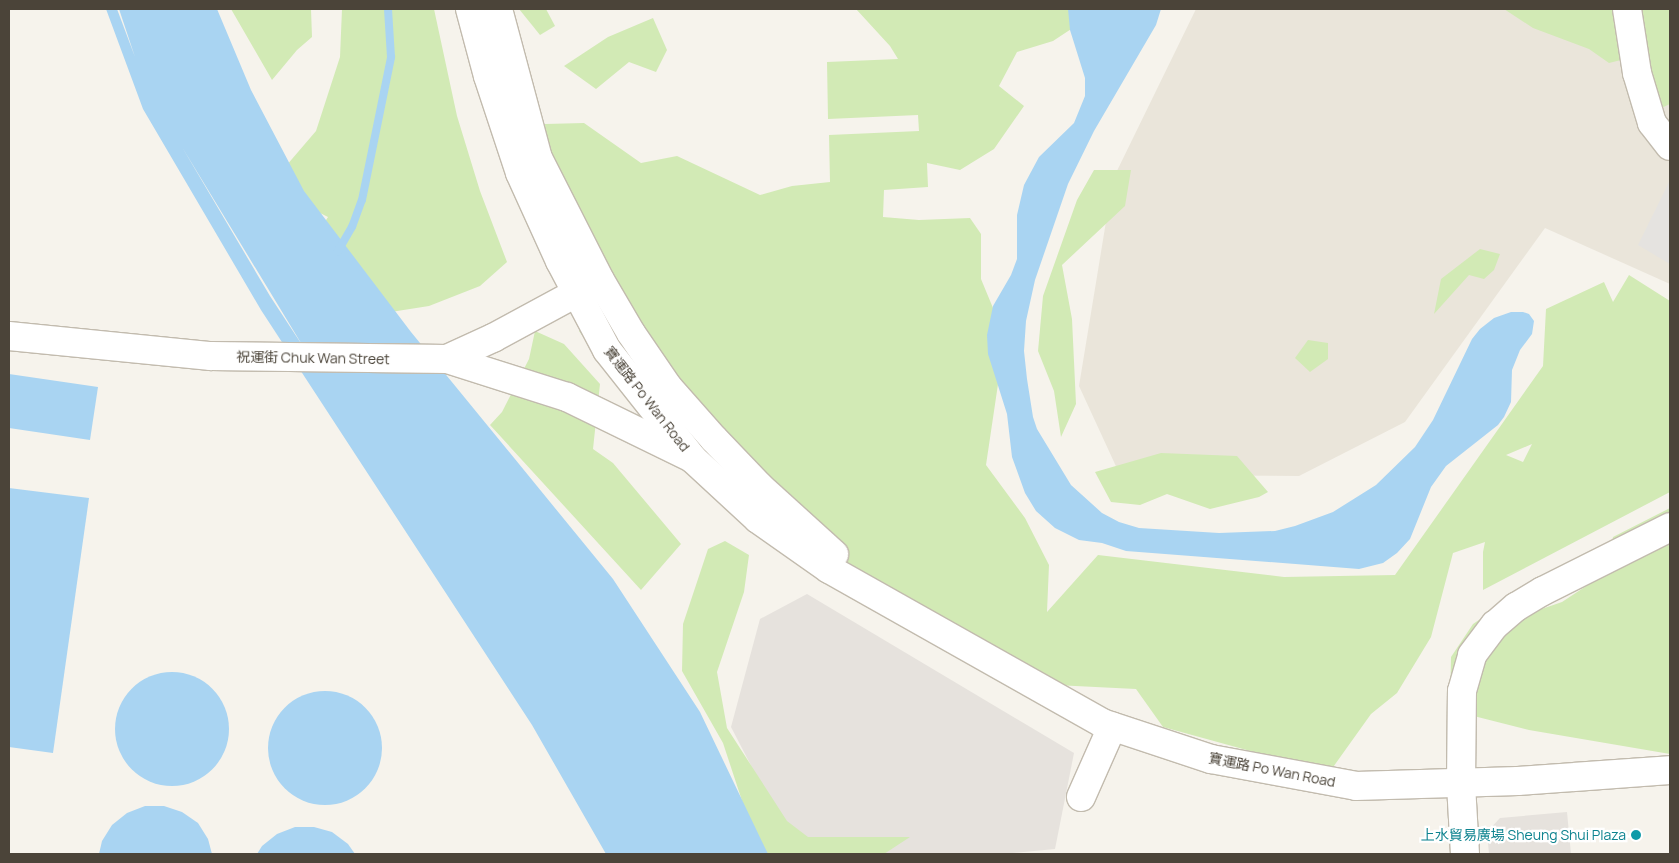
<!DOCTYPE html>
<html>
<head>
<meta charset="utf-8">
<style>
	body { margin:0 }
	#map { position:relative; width:1679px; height:863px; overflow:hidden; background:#f6f3ec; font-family:Manrope,"Noto Sans SC",sans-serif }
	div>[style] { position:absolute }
	.residential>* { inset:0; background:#eae5da }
	.industrial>* { inset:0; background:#e6e2dd }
	.green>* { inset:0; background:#d2eab5 }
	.parking>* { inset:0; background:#e5e3e0 }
	.water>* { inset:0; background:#a9d4f2 }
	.round { border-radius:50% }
	.stream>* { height:8px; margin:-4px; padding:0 4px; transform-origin:4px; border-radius:4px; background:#a9d4f2 }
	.roads { filter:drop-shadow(1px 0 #c2bbae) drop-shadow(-1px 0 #c2bbae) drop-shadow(0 1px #c2bbae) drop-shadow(0 -1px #c2bbae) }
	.minor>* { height:28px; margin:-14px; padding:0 14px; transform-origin:14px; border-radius:14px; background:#fff }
	.dots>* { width:14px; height:14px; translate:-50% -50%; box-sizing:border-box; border:2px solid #fff; border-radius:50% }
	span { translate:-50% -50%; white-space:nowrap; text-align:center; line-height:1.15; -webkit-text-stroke:4.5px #fff; paint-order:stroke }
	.street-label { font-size:14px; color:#4b4439 }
	.culture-label { font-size:14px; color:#0d838f }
	.right { translate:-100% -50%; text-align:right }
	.frame { position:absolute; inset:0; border:10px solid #4b4439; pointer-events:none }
</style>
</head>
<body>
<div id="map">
	<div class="residential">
		<div style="clip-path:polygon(1196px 9px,1670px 9px,1670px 284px,1545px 228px,1405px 422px,1299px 476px,1120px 475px,1079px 386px,1113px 179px)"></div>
	</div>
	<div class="industrial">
		<div style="clip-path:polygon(807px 594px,1074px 753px,1055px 849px,1002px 854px,797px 854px,731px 727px,760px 619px)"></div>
		<div style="clip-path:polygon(1567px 812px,1571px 854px,1489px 854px,1487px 832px,1500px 818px)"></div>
	</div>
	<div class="green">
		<div style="clip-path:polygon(231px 9px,311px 9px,312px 37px,297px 50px,272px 80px)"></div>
		<div style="clip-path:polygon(342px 9px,434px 9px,457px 116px,480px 191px,507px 262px,480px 286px,429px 306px,359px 317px,295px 268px,328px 217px,268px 187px,316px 131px,340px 57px)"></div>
		<div style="clip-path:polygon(519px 9px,546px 9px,555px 26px,540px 35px)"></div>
		<div style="clip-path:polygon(evenodd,856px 9px,1098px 9px,1097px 12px,1053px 41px,1017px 52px,999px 86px,1024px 106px,994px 149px,960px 170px,927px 163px,928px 187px,884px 190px,883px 217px,919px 220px,970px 218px,981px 234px,981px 279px,1005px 337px,986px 465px,1025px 518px,1049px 565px,1047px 612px,1098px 555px,1284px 577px,1395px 575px,1543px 366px,1546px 309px,1604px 282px,1613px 302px,1629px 275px,1670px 301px,1670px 492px,1483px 590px,1483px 552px,1485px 542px,1453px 553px,1431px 637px,1397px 693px,1371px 714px,1331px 770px,1279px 759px,1163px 727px,1136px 689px,1055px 685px,730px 501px,625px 397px,579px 331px,599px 311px,606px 265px,528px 161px,545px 124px,584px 123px,641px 163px,677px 156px,760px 195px,792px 186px,830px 182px,829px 135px,919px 131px,918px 115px,828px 119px,827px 62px,898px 59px,890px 46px,856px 9px,1532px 444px,1523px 462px,1506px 455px,1532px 444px)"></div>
		<div style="clip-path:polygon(1504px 9px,1670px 9px,1670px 104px,1657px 110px,1645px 54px,1609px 63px,1589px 49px,1533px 28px)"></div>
		<div style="clip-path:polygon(653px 18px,667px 50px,656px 72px,629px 62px,596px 89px,564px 66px,608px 37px)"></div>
		<div style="clip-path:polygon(1094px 170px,1131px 170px,1125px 206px,1062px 265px,1072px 319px,1076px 404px,1061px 437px,1054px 391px,1038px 351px,1043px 296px,1077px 200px)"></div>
		<div style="clip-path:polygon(1480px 249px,1500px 254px,1494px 270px,1484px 279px,1469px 275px,1434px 314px,1441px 279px)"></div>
		<div style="clip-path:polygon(535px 331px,564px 344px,600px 384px,593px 449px,613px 463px,681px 544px,641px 590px,490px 425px,502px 412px,529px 359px)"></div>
		<div style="clip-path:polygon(1308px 340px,1328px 343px,1328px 359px,1310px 372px,1295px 358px)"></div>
		<div style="clip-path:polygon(1161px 453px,1237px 456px,1268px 492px,1259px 497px,1210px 509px,1167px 494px,1140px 505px,1111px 502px,1095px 472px)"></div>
		<div style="clip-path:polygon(1670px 508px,1670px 754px,1529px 730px,1450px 710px,1451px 657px,1473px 624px,1529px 586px,1530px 613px,1562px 602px,1603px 575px,1613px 537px)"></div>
		<div style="clip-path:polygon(725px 541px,749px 555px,744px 592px,717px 672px,727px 728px,787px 821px,808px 837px,910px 837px,884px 854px,764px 854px,749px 822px,723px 743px,682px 671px,683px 624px,708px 549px)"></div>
	</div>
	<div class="parking">
		<div style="clip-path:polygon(1670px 180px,1670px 264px,1638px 245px)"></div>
	</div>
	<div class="water">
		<div style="clip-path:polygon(evenodd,106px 9px,117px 9px,135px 57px,119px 9px,217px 9px,251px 90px,304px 191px,411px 332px,613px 579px,700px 712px,768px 854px,606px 854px,532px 725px,261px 310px,143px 109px,106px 9px,182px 147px,304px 348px,270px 296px,182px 147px)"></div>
		<div style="clip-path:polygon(1068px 9px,1161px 9px,1156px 25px,1094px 131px,1068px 184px,1035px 280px,1026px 321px,1024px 351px,1027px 379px,1033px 417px,1037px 429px,1071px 485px,1102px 513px,1119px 522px,1139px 528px,1219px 533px,1275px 531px,1295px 526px,1333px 512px,1376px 485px,1415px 447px,1433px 420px,1472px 339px,1480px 329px,1494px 318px,1511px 312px,1523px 312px,1529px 314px,1534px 321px,1532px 334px,1520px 350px,1512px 370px,1511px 402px,1504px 417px,1498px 425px,1446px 466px,1431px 487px,1410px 539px,1397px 553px,1383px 563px,1359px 569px,1126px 551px,1102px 543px,1079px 540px,1055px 528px,1036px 511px,1025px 493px,1012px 457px,1007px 414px,988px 354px,987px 335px,993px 306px,1011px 275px,1017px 259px,1017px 215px,1024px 185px,1039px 157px,1074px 123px,1085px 96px,1085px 78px,1070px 30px)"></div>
		<div style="clip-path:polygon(9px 374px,98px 387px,90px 440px,9px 428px)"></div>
		<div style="clip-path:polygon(9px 488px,89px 498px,53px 753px,9px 747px)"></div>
		<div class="round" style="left:115px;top:672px;width:114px;height:114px"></div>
		<div class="round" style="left:268px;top:691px;width:114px;height:114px"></div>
		<div style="clip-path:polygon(145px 806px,164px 806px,182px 812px,198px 823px,208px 839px,212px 854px,99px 854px,102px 841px,112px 825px,127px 813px)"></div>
		<div style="clip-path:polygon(295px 827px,314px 827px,332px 832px,348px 844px,355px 854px,257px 854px,262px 846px,277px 834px)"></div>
	</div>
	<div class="stream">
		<div style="left:338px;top:251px;width:28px;rotate:-60deg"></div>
		<div style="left:352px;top:227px;width:29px;rotate:-70deg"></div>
		<div style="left:362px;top:200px;width:146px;rotate:-78.5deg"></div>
		<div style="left:391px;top:57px;width:48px;rotate:-93.6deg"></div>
	</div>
	<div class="roads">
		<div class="minor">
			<div style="left:470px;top:9px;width:69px;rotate:75deg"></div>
			<div style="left:488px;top:76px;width:102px;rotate:71.7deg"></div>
			<div style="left:520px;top:173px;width:97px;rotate:65.6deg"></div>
			<div style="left:560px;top:261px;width:101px;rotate:62.2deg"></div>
			<div style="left:607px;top:350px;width:139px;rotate:51.7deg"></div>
			<div style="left:693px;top:459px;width:88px;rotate:42.7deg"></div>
			<div style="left:758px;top:519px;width:87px;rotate:35.2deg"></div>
			<div style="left:829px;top:569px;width:313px;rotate:29.4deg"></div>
			<div style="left:1102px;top:723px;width:115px;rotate:18.3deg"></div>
			<div style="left:1211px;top:759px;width:147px;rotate:10.5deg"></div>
			<div style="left:1356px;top:786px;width:162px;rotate:-1.8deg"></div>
			<div style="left:1518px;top:781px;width:152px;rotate:-4.1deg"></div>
			<div style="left:498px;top:9px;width:154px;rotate:75deg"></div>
			<div style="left:538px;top:158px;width:137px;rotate:63.1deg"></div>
			<div style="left:600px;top:280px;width:61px;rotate:59.7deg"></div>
			<div style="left:631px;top:333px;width:65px;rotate:55.6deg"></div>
			<div style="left:668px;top:387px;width:69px;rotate:48.5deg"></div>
			<div style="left:714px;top:439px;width:66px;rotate:46.2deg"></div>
			<div style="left:760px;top:487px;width:100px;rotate:42.2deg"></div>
			<div style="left:1627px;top:9px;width:65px;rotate:81.1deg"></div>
			<div style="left:1637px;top:73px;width:52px;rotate:73.3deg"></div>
			<div style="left:1652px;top:123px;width:29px;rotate:52deg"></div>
			<div style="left:9px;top:336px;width:203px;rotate:5.7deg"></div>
			<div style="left:211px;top:356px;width:236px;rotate:0.7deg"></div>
			<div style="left:447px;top:359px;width:51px;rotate:-24.5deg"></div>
			<div style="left:493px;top:338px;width:114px;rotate:-28.4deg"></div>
			<div style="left:447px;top:359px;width:126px;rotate:17.6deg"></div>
			<div style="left:567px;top:397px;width:135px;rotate:26deg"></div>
			<div style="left:1081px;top:797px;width:77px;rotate:-66.1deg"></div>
			<div style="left:1465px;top:854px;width:70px;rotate:-93.3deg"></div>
			<div style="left:1461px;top:784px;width:93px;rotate:-89.4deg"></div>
			<div style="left:1462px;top:691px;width:37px;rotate:-74deg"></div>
			<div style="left:1472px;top:655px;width:38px;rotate:-53deg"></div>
			<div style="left:1495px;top:625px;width:28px;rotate:-41deg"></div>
			<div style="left:1516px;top:607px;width:31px;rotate:-31deg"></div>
			<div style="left:1543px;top:591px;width:142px;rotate:-26.7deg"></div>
		</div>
	</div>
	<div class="dots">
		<div style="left:1636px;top:835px;background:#0f9aa8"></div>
	</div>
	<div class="street-label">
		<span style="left:313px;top:358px;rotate:1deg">祝運街 Chuk Wan Street</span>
		<span style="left:647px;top:399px;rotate:52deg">寶運路 Po Wan Road</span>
		<span style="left:1272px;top:770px;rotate:11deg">寶運路 Po Wan Road</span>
	</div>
	<div class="culture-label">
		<span class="right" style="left:1626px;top:835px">上水貿易廣場 Sheung Shui Plaza</span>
	</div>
	<div class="frame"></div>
</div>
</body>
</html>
